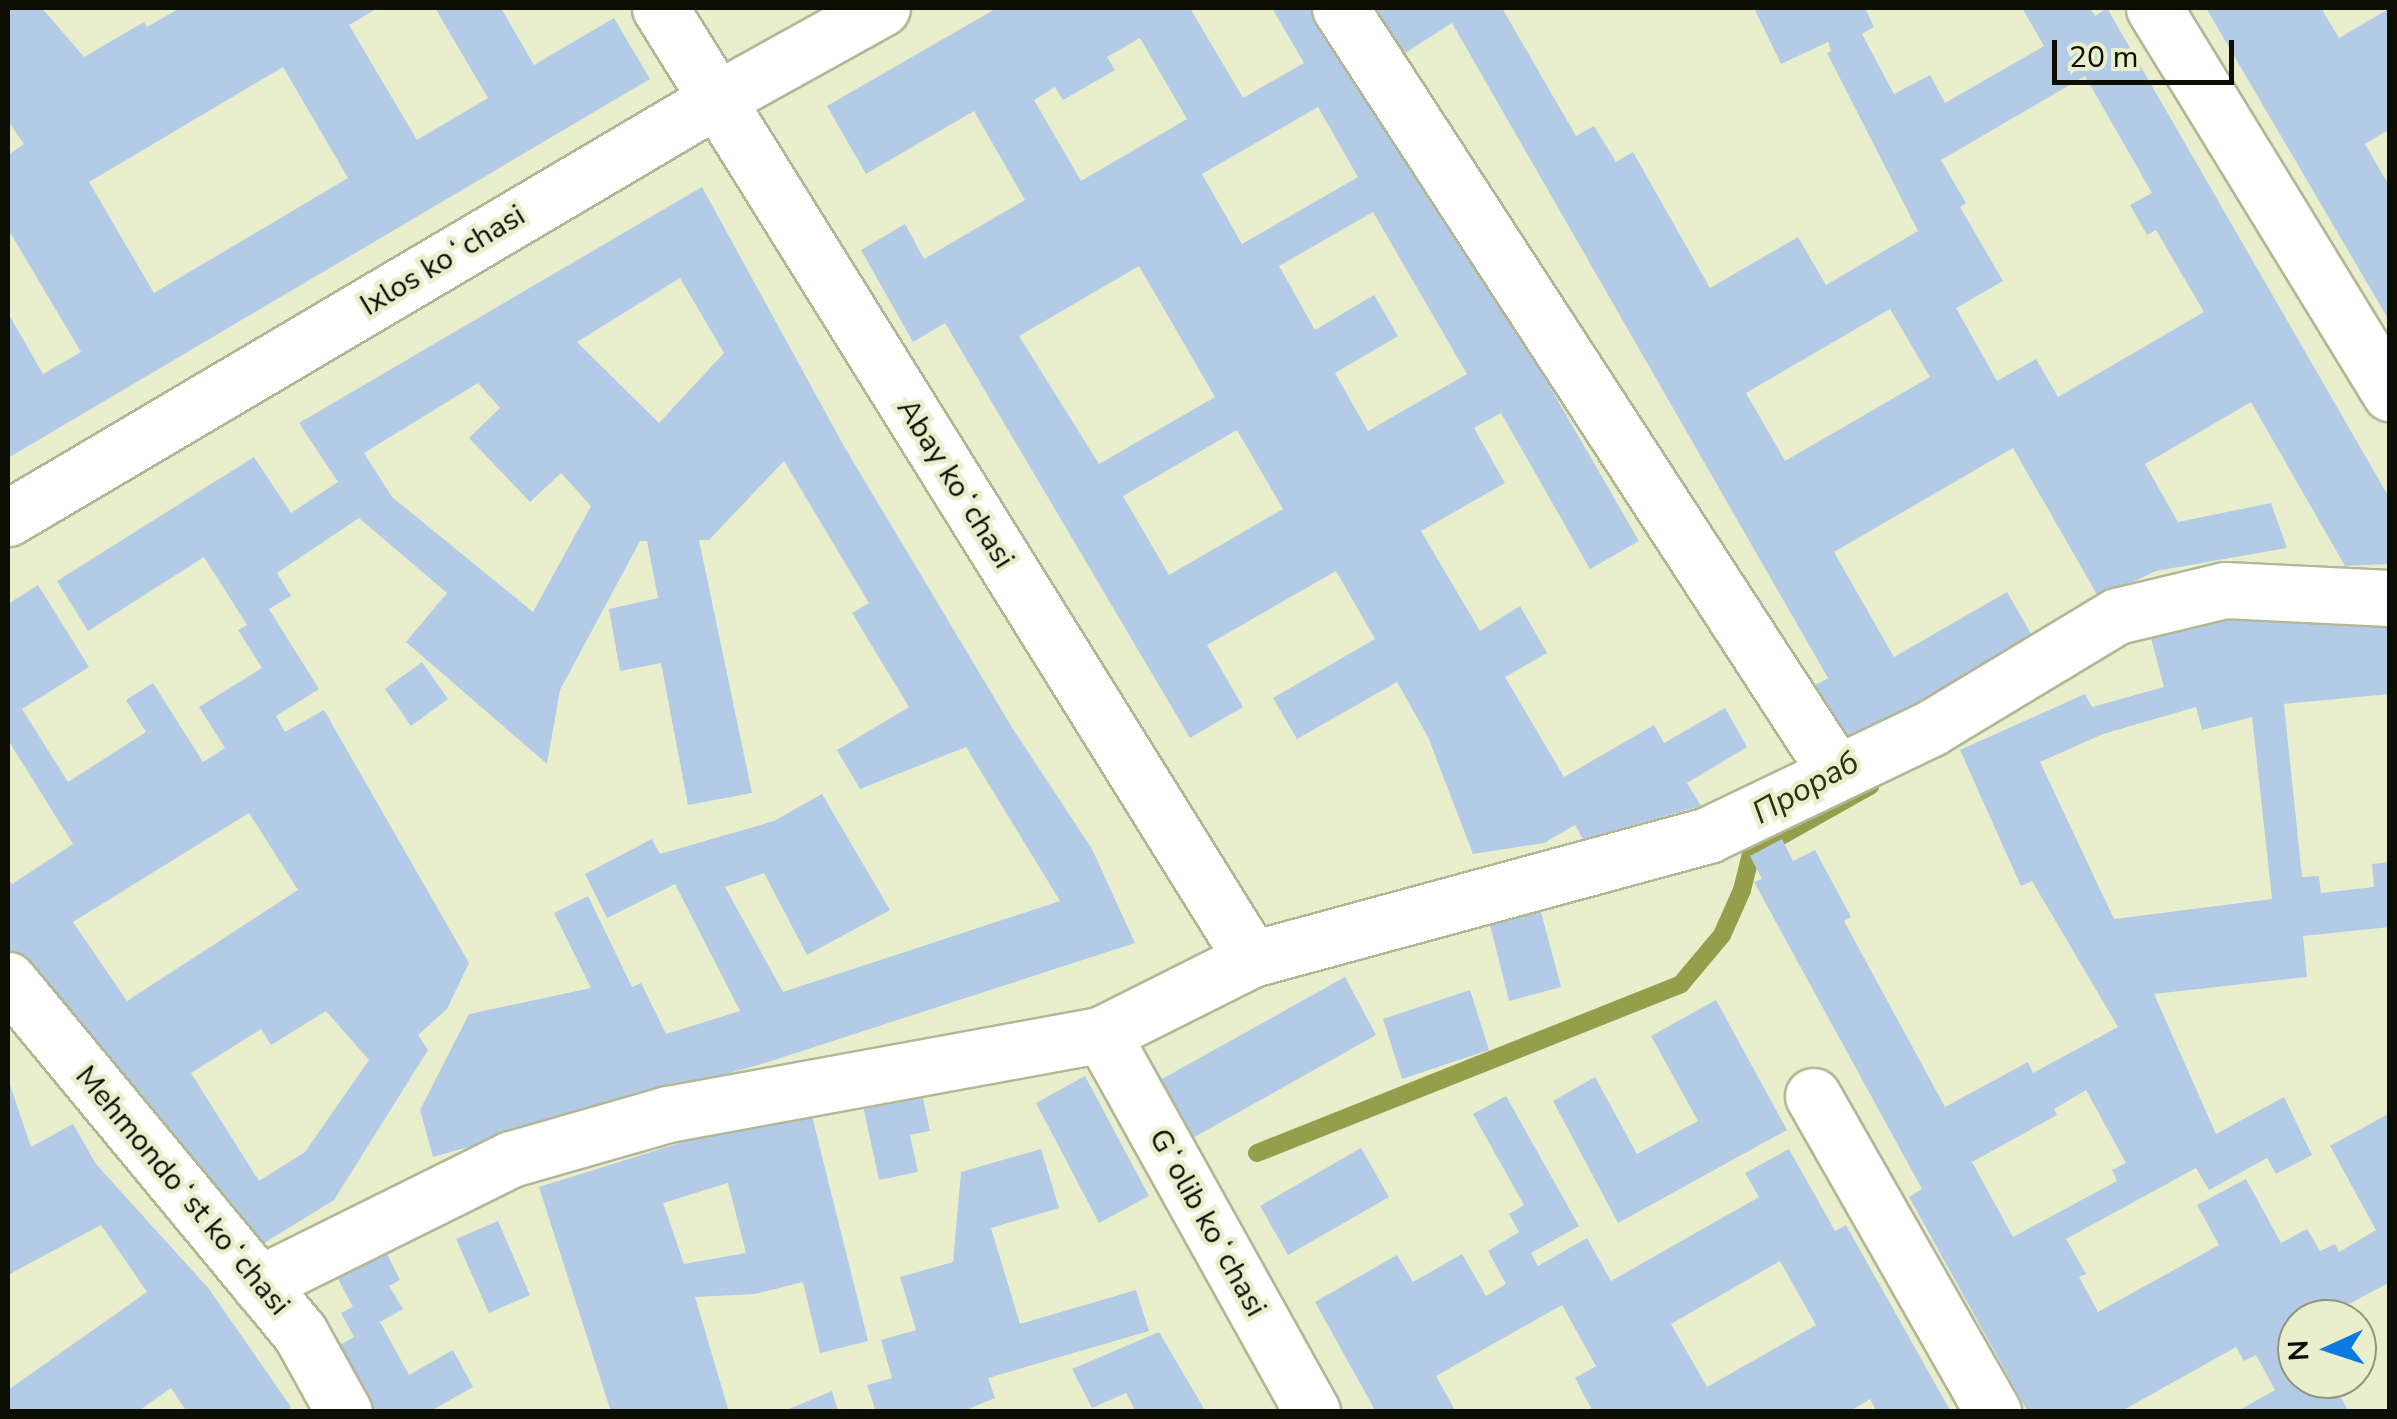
<!DOCTYPE html>
<html>
<head>
<meta charset="utf-8">
<style>
	body { margin:0 }
	#map { position:relative; width:2397px; height:1419px; overflow:hidden; background:#e9efcc; font-family:"Nunito Sans",sans-serif }
	div>[style] { position:absolute }
	.stream>* { height:18px; margin:-9px; padding:0 9px; transform-origin:9px; border-radius:9px; background:#949e4b }
	.building>* { inset:0; background:#b4cbe7 }
	.roads { filter:drop-shadow(2px 0 #b2b796) drop-shadow(-2px 0 #b2b796) drop-shadow(0 2px #b2b796) drop-shadow(0 -2px #b2b796) }
	.minor>* { height:55px; margin:-27.5px; padding:0 27.5px; transform-origin:27.5px; border-radius:27.5px; background:#fff }
	span { translate:-50% -50%; white-space:nowrap; text-align:center; line-height:1.15; -webkit-text-stroke:9px #e9efcc; paint-order:stroke }
	.street-label { font-size:30px; color:#0c0d03 }
	.water-label { font-size:32px; color:#2e310d; font-style:italic }
	.frame { position:absolute; inset:0; border:10px solid #0c0d03; pointer-events:none }
	.north { position:absolute; left:2277px; top:1299px; width:100px; height:100px; box-sizing:border-box; background:#e9efcc; border:2px solid #91957c; border-radius:50%; rotate:267deg; font-size:28px; font-weight:700; line-height:40px; text-align:center; color:#0c0d03 }
	.north::after { content:''; display:block; margin:auto; width:35px; height:45px; background:#0b7be3; clip-path:polygon(50% 0,100% 100%,50% 72%,0 100%) }
	.scale { position:absolute; left:2052px; top:40px; width:182px; height:45px; box-sizing:border-box; border:5px solid #0c0d03; border-top:0; padding-left:12px; font-size:30px; line-height:35px; white-space:nowrap; color:#0c0d03; -webkit-text-stroke:8px #e9efcc; paint-order:stroke }
</style>
</head>
<body>
<div id="map">
	<div class="stream">
		<div style="left:1257px;top:1153px;width:456px;rotate:-21.7deg"></div>
		<div style="left:1681px;top:984px;width:64px;rotate:-50.1deg"></div>
		<div style="left:1722px;top:935px;width:49px;rotate:-66deg"></div>
		<div style="left:1742px;top:890px;width:38px;rotate:-76deg"></div>
		<div style="left:1751px;top:853px;width:137px;rotate:-29.4deg"></div>
	</div>
	<div class="building">
		<div style="clip-path:polygon(evenodd,8px 8px,42px 8px,84px 57px,144px 22px,147px 27px,180px 8px,378px 8px,349px 25px,417px 140px,488px 98px,435px 8px,501px 8px,534px 65px,614px 18px,650px 79px,8px 458px,8px 313px,43px 374px,81px 352px,11px 234px,8px 236px,8px 155px,24px 144px,8px 121px,8px 8px,283px 67px,348px 178px,154px 293px,89px 182px,283px 67px)"></div>
		<div style="clip-path:polygon(evenodd,997px 8px,1190px 8px,1243px 98px,1304px 63px,1272px 8px,1315px 8px,1370px 76px,1639px 541px,1590px 569px,1501px 413px,1474px 428px,1505px 483px,1421px 531px,1480px 631px,1520px 606px,1547px 653px,1505px 677px,1564px 777px,1654px 725px,1664px 743px,1725px 708px,1747px 747px,1687px 783px,1701px 806px,1583px 839px,1575px 825px,1544px 843px,1473px 854px,1428px 737px,1397px 682px,1297px 739px,1273px 698px,1375px 639px,1336px 571px,1207px 645px,1243px 707px,1190px 738px,945px 323px,913px 342px,861px 250px,905px 224px,924px 259px,1025px 200px,974px 111px,866px 174px,827px 106px,997px 8px,1140px 38px,1187px 119px,1081px 181px,1034px 100px,1055px 87px,1063px 100px,1115px 70px,1107px 57px,1140px 38px,997px 8px,1318px 107px,1358px 177px,1242px 244px,1202px 174px,1318px 107px,997px 8px,1373px 212px,1467px 374px,1368px 431px,1335px 373px,1398px 336px,1374px 295px,1315px 330px,1279px 266px,1373px 212px,997px 8px,1139px 266px,1215px 397px,1099px 464px,1019px 336px,1139px 266px,997px 8px,1237px 430px,1283px 509px,1169px 575px,1123px 496px,1237px 430px)"></div>
		<div style="clip-path:polygon(evenodd,1356px 8px,1502px 8px,1576px 136px,1594px 126px,1616px 162px,1633px 152px,1710px 288px,1798px 237px,1826px 285px,1918px 231px,1827px 53px,1831px 51px,1828px 42px,1781px 64px,1754px 8px,1865px 8px,1874px 27px,1862px 34px,1894px 94px,1930px 75px,1945px 103px,2044px 46px,2022px 8px,2090px 8px,2095px 16px,2107px 8px,2390px 499px,2390px 564px,2345px 566px,2251px 402px,2145px 464px,2178px 522px,2271px 503px,2287px 548px,2156px 571px,2099px 598px,2013px 448px,1834px 552px,1894px 657px,2007px 592px,2038px 646px,1852px 753px,1812px 687px,1828px 678px,1452px 23px,1391px 62px,1356px 8px,2085px 76px,2152px 193px,2130px 205px,2147px 235px,2156px 230px,2204px 312px,2058px 397px,2036px 359px,1997px 381px,1956px 308px,2003px 281px,1960px 207px,1966px 203px,1941px 160px,2085px 76px,1356px 8px,1890px 309px,1930px 377px,1785px 461px,1746px 393px,1890px 309px)"></div>
		<div style="clip-path:polygon(2206px 8px,2321px 8px,2339px 38px,2390px 8px,2390px 129px,2365px 144px,2390px 187px,2390px 322px)"></div>
		<div style="clip-path:polygon(evenodd,702px 187px,845px 448px,1013px 729px,1092px 849px,1135px 943px,765px 1063px,433px 1157px,420px 1110px,469px 1014px,591px 988px,554px 913px,588px 896px,632px 987px,641px 983px,666px 1034px,740px 1011px,675px 884px,607px 918px,585px 874px,652px 839px,660px 854px,774px 821px,822px 794px,890px 910px,807px 955px,764px 873px,725px 887px,783px 992px,1060px 901px,966px 747px,860px 789px,837px 750px,909px 707px,852px 613px,869px 603px,784px 461px,709px 540px,699px 540px,752px 793px,688px 805px,661px 663px,620px 671px,609px 609px,658px 598px,647px 541px,640px 541px,560px 690px,547px 764px,406px 642px,447px 593px,359px 518px,277px 573px,291px 596px,269px 609px,319px 689px,276px 716px,285px 732px,324px 710px,469px 963px,447px 1009px,418px 1035px,428px 1050px,334px 1200px,248px 1253px,8px 953px,8px 878px,12px 884px,73px 844px,8px 740px,8px 604px,38px 585px,89px 667px,22px 709px,68px 782px,146px 732px,126px 700px,153px 683px,203px 762px,225px 748px,199px 707px,262px 668px,238px 630px,247px 625px,204px 557px,88px 631px,57px 581px,254px 457px,291px 513px,338px 482px,299px 423px,702px 187px,680px 278px,724px 353px,659px 423px,577px 342px,680px 278px,702px 187px,478px 383px,500px 408px,469px 438px,530px 502px,561px 473px,591px 506px,533px 612px,392px 497px,364px 453px,478px 383px,702px 187px,249px 813px,298px 890px,127px 1001px,73px 922px,249px 813px,702px 187px,326px 1011px,369px 1060px,305px 1152px,259px 1181px,191px 1073px,261px 1029px,271px 1045px,326px 1011px)"></div>
		<div style="clip-path:polygon(evenodd,2241px 608px,2390px 612px,2390px 694px,2284px 704px,2302px 877px,2319px 876px,2321px 893px,2374px 887px,2372px 864px,2390px 862px,2390px 927px,2303px 936px,2307px 977px,2154px 994px,2216px 1134px,2284px 1097px,2312px 1155px,2276px 1174px,2267px 1158px,2209px 1190px,2196px 1168px,2066px 1239px,2086px 1274px,2079px 1277px,2098px 1312px,2219px 1245px,2197px 1205px,2246px 1179px,2281px 1243px,2307px 1229px,2320px 1251px,2335px 1244px,2339px 1252px,2376px 1230px,2330px 1146px,2390px 1113px,2390px 1282px,2321px 1319px,2297px 1319px,2297px 1379px,2331px 1379px,2349px 1412px,2236px 1412px,2275px 1390px,2256px 1355px,2244px 1361px,2236px 1347px,2120px 1412px,2028px 1412px,1909px 1197px,1922px 1189px,1754px 882px,1762px 879px,1750px 856px,1782px 839px,1793px 861px,1815px 850px,1851px 917px,1844px 921px,1945px 1107px,2028px 1062px,2033px 1073px,2118px 1027px,2032px 881px,2021px 886px,1960px 750px,2085px 694px,2092px 707px,2164px 687px,2149px 631px,2241px 608px,2196px 707px,2202px 730px,2252px 717px,2272px 899px,2114px 919px,2040px 762px,2103px 734px,2196px 707px,2241px 608px,2086px 1090px,2126px 1163px,2112px 1170px,2117px 1181px,2013px 1237px,1972px 1162px,2057px 1115px,2054px 1109px,2086px 1090px)"></div>
		<div style="clip-path:polygon(422px 662px,448px 699px,411px 726px,385px 689px)"></div>
		<div style="clip-path:polygon(1541px 912px,1561px 987px,1509px 1001px,1490px 925px)"></div>
		<div style="clip-path:polygon(1345px 977px,1376px 1035px,1184px 1143px,1153px 1084px)"></div>
		<div style="clip-path:polygon(1470px 990px,1489px 1050px,1402px 1079px,1383px 1019px)"></div>
		<div style="clip-path:polygon(1716px 1000px,1787px 1130px,1618px 1223px,1553px 1101px,1595px 1077px,1637px 1154px,1698px 1121px,1651px 1036px)"></div>
		<div style="clip-path:polygon(1085px 1076px,1149px 1196px,1099px 1223px,1036px 1103px)"></div>
		<div style="clip-path:polygon(8px 1079px,31px 1147px,73px 1124px,96px 1164px,209px 1289px,291px 1407px,285px 1412px,187px 1412px,171px 1388px,137px 1412px,8px 1412px,8px 1390px,147px 1292px,101px 1225px,8px 1275px)"></div>
		<div style="clip-path:polygon(922px 1093px,930px 1131px,910px 1135px,918px 1172px,879px 1180px,863px 1106px)"></div>
		<div style="clip-path:polygon(evenodd,1506px 1096px,1579px 1226px,1531px 1253px,1538px 1266px,1587px 1238px,1611px 1281px,1759px 1197px,1745px 1173px,1789px 1149px,1835px 1231px,1846px 1225px,1951px 1412px,1877px 1412px,1870px 1399px,1849px 1412px,1593px 1412px,1575px 1378px,1596px 1366px,1562px 1305px,1436px 1376px,1456px 1412px,1376px 1412px,1315px 1302px,1397px 1255px,1413px 1282px,1462px 1254px,1486px 1296px,1506px 1284px,1488px 1251px,1519px 1232px,1509px 1214px,1524px 1205px,1473px 1114px,1506px 1096px,1780px 1261px,1816px 1325px,1707px 1387px,1671px 1324px,1780px 1261px)"></div>
		<div style="clip-path:polygon(evenodd,810px 1108px,868px 1341px,820px 1353px,803px 1282px,755px 1294px,695px 1297px,729px 1412px,611px 1412px,539px 1187px,715px 1132px,810px 1108px,728px 1183px,746px 1253px,684px 1264px,663px 1203px,728px 1183px)"></div>
		<div style="clip-path:polygon(1361px 1148px,1389px 1197px,1288px 1255px,1260px 1206px)"></div>
		<div style="clip-path:polygon(1041px 1149px,1059px 1208px,991px 1228px,1020px 1324px,1136px 1290px,1149px 1331px,988px 1378px,995px 1398px,961px 1412px,876px 1412px,867px 1385px,892px 1378px,881px 1340px,916px 1330px,900px 1277px,953px 1262px,961px 1172px)"></div>
		<div style="clip-path:polygon(498px 1221px,530px 1295px,489px 1313px,456px 1239px)"></div>
		<div style="clip-path:polygon(386px 1252px,400px 1280px,389px 1286px,403px 1309px,380px 1322px,409px 1375px,453px 1350px,473px 1387px,429px 1412px,374px 1412px,338px 1346px,354px 1337px,341px 1313px,353px 1307px,338px 1279px)"></div>
		<div style="clip-path:polygon(1159px 1332px,1206px 1412px,1136px 1412px,1126px 1393px,1092px 1408px,1072px 1369px)"></div>
		<div style="clip-path:polygon(832px 1391px,838px 1411px,784px 1411px)"></div>
	</div>
	<div class="roads">
		<div class="minor">
			<div style="left:660px;top:8px;width:1120px;rotate:58.1deg"></div>
			<div style="left:1340px;top:8px;width:911px;rotate:57.01deg"></div>
			<div style="left:2154px;top:8px;width:452px;rotate:58.5deg"></div>
			<div style="left:8px;top:518px;width:820px;rotate:-30.57deg"></div>
			<div style="left:714px;top:101px;width:192px;rotate:-29deg"></div>
			<div style="left:8px;top:980px;width:458px;rotate:50.4deg"></div>
			<div style="left:300px;top:1333px;width:90px;rotate:60.9deg"></div>
			<div style="left:1102px;top:1034px;width:432px;rotate:60.9deg"></div>
			<div style="left:1813px;top:1096px;width:364px;rotate:60.3deg"></div>
			<div style="left:259px;top:1284px;width:281px;rotate:-26.4deg"></div>
			<div style="left:511px;top:1159px;width:163px;rotate:-16deg"></div>
			<div style="left:668px;top:1114px;width:441px;rotate:-10.4deg"></div>
			<div style="left:1102px;top:1034px;width:168px;rotate:-26.6deg"></div>
			<div style="left:1252px;top:959px;width:473px;rotate:-15.2deg"></div>
			<div style="left:1708px;top:835px;width:247px;rotate:-25.6deg"></div>
			<div style="left:1931px;top:728px;width:217px;rotate:-31.1deg"></div>
			<div style="left:2117px;top:616px;width:111px;rotate:-13.5deg"></div>
			<div style="left:2225px;top:590px;width:165px;rotate:2.8deg"></div>
		</div>
	</div>
	<div class="street-label">
		<span style="left:443px;top:261px;rotate:-31deg">Ixlos koʻchasi</span>
		<span style="left:955px;top:484px;rotate:58deg">Abay koʻchasi</span>
		<span style="left:182px;top:1191px;rotate:50deg">Mehmondoʻst koʻchasi</span>
		<span style="left:1207px;top:1223px;rotate:61deg">Gʻolib koʻchasi</span>
	</div>
	<div class="water-label">
		<span style="left:1806px;top:788px;rotate:-29deg">Прораб</span>
	</div>
	<div class="frame"></div>
	<div class="north">N</div>
	<div class="scale">20 m</div>
</div>
</body>
</html>
